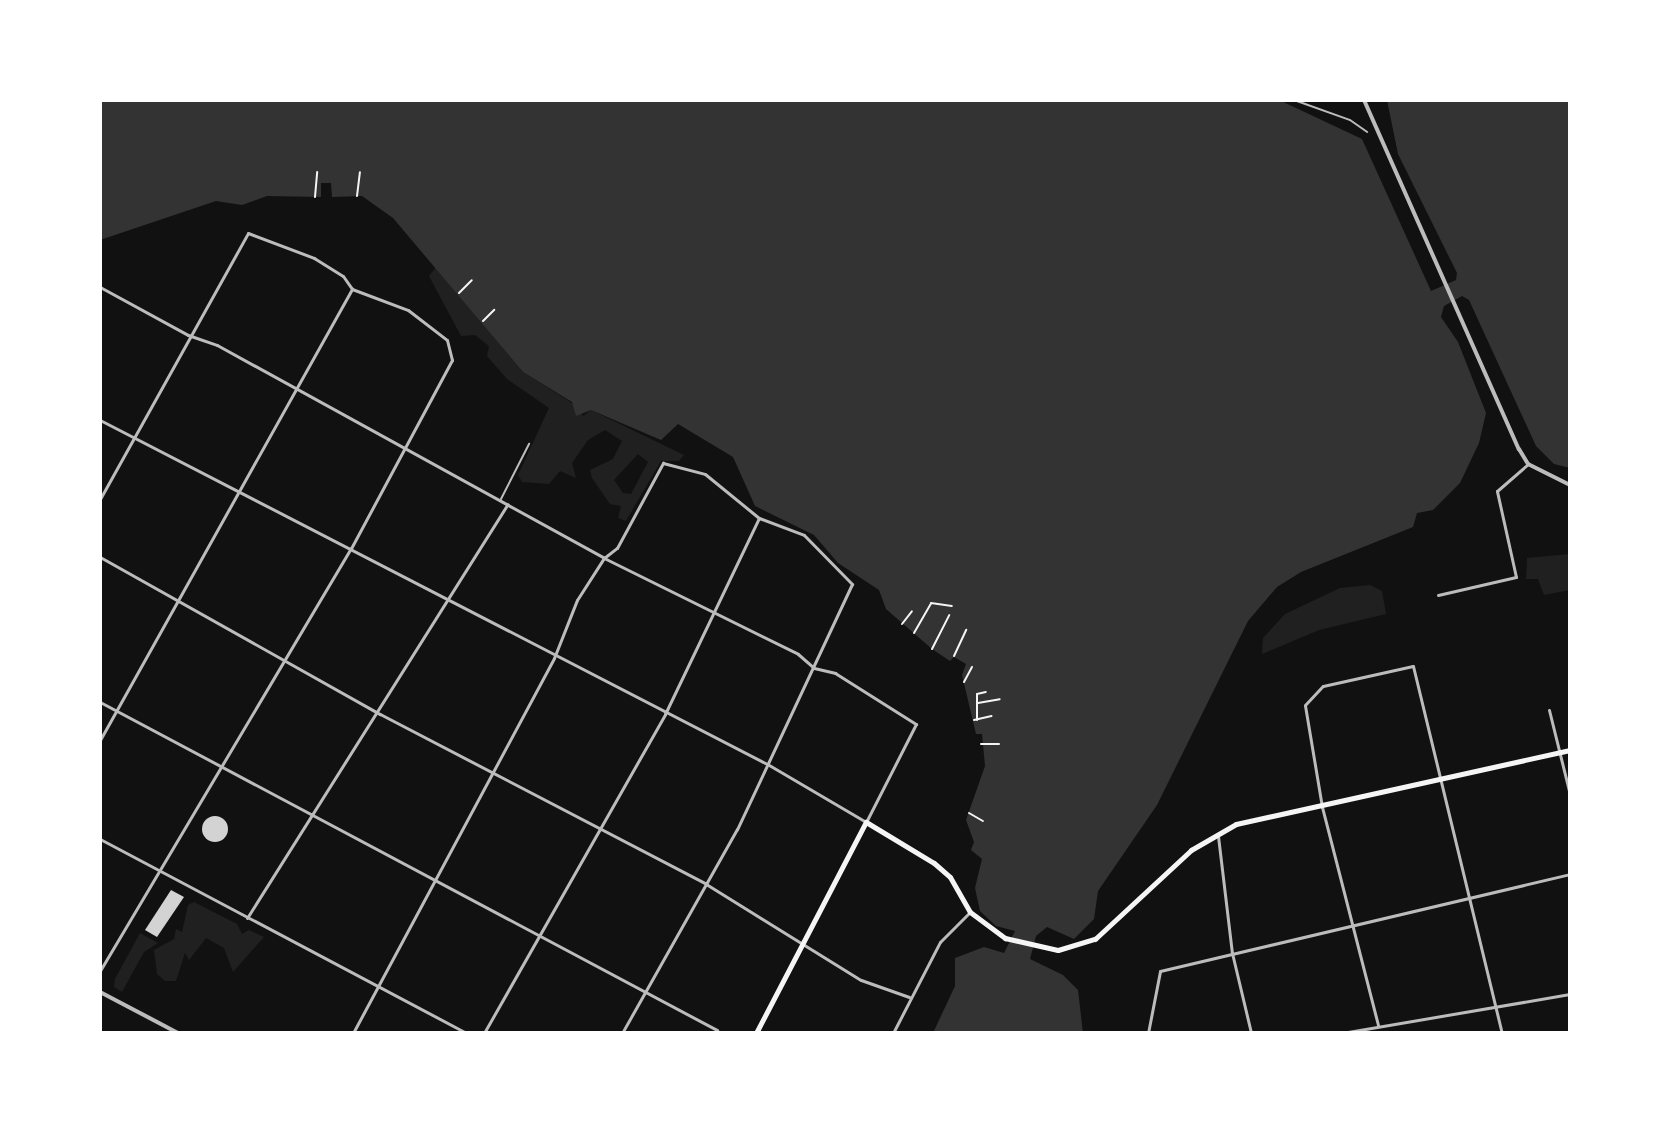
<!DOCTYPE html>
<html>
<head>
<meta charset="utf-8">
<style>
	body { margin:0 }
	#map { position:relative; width:1670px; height:1133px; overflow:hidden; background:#111; font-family:Roboto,sans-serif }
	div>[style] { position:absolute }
	.green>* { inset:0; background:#202020 }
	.water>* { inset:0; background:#333 }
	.building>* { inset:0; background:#d3d3d3 }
	.round { border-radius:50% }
	.path>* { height:2px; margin:-1px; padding:0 1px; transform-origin:1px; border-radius:1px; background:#f5f5f5 }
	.service>* { height:2px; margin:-1px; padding:0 1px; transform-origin:1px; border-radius:1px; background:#bcbcbc }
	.pedestrian>* { height:2px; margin:-1px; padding:0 1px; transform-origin:1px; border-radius:1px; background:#bcbcbc }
	.minor>* { height:3px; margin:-1.5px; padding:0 1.5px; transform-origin:1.5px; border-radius:1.5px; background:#bcbcbc }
	.tertiary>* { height:4px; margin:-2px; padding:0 2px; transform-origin:2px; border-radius:2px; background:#bcbcbc }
	.secondary>* { height:5px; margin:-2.5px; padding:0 2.5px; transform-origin:2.5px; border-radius:2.5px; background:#f5f5f5 }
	span { translate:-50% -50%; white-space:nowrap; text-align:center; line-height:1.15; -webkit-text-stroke:6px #fff; paint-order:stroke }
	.frame { position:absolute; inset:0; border:102px solid #fff; pointer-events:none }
</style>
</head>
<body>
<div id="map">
	<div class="green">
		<div style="clip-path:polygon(evenodd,436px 267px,523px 372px,572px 403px,583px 416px,591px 410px,684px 455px,679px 461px,661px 461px,626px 521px,618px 518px,621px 506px,610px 504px,592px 478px,590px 470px,613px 459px,622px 441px,605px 430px,588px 440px,572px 463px,576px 478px,560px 471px,549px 484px,522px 482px,518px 475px,549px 408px,507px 379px,487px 356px,489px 346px,475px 335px,461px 336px,429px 276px,436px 267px,638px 454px,648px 462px,631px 494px,623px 493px,614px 480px,638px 454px)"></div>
		<div style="clip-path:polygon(1570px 554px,1570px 590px,1544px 595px,1538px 579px,1526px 579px,1527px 558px)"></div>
		<div style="clip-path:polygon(1370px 585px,1382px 591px,1386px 614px,1319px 630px,1262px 654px,1263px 638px,1285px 614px,1340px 588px)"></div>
		<div style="clip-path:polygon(194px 902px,237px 924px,242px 934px,249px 930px,264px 937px,233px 972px,224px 948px,206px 938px,189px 960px,185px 953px,176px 981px,165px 981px,157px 974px,154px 950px,174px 939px,176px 929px,182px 932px,188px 905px)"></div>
		<div style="clip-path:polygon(140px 933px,158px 943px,144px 952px,122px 992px,114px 987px,115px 979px)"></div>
	</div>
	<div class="water">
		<div style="clip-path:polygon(100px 100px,1279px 100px,1362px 139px,1431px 291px,1456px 280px,1457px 273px,1398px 154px,1387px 100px,1570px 100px,1570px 468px,1554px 464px,1536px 446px,1469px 300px,1462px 296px,1444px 306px,1441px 317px,1458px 342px,1486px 413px,1479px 443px,1460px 483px,1433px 510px,1417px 513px,1413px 527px,1301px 572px,1277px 587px,1248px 621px,1157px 805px,1098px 891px,1094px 919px,1074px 939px,1047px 927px,1036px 936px,1030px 959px,1063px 975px,1078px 990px,1083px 1033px,933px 1033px,955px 986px,955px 958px,984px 947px,1004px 953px,1015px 931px,996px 926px,980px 911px,975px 888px,982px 859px,971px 850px,974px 842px,966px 820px,985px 766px,982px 734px,976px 734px,962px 675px,966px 664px,954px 657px,950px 661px,932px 649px,886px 609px,879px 590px,838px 563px,814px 535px,755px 506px,733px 457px,678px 424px,661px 440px,591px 410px,576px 416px,572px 402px,523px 372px,393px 218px,362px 196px,332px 197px,331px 183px,321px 183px,321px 197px,267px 196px,242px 205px,216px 201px,100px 240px)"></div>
	</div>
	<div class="building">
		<div class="round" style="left:202px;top:816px;width:26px;height:26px"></div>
		<div style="clip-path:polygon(171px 890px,184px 897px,157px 937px,145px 930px)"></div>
	</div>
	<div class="path">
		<div style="left:357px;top:196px;width:24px;rotate:-83deg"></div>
		<div style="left:315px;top:197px;width:25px;rotate:-85deg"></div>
		<div style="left:459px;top:293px;width:18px;rotate:-45deg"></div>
		<div style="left:483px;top:321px;width:16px;rotate:-45deg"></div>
		<div style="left:902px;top:624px;width:16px;rotate:-52deg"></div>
		<div style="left:914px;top:633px;width:34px;rotate:-60deg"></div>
		<div style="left:931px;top:603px;width:21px;rotate:8deg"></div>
		<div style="left:932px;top:649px;width:38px;rotate:-63deg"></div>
		<div style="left:954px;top:656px;width:29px;rotate:-65deg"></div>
		<div style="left:964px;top:682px;width:17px;rotate:-62deg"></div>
		<div style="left:978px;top:703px;width:22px;rotate:-10deg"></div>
		<div style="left:974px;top:720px;width:18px;rotate:-13deg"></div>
		<div style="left:977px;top:720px;width:26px;rotate:-90deg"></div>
		<div style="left:977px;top:694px;width:9px;rotate:-13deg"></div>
		<div style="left:981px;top:744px;width:18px"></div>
		<div style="left:969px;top:813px;width:16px;rotate:30deg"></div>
	</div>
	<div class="service">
		<div style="left:501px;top:499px;width:62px;rotate:-63deg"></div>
	</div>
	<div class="pedestrian">
		<div style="left:1294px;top:100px;width:59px;rotate:19.7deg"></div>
		<div style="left:1350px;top:120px;width:21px;rotate:35deg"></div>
	</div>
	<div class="minor">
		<div style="left:100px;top:287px;width:100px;rotate:28.6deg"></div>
		<div style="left:188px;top:335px;width:31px;rotate:19deg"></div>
		<div style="left:217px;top:345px;width:442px;rotate:28.8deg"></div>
		<div style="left:604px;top:558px;width:216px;rotate:26.3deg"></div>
		<div style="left:798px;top:654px;width:21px;rotate:41deg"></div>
		<div style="left:814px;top:668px;width:22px;rotate:13deg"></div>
		<div style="left:835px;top:673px;width:96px;rotate:32.2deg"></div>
		<div style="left:916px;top:724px;width:110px;rotate:117deg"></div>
		<div style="left:866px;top:822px;width:115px;rotate:-149.6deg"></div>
		<div style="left:767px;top:764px;width:750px;rotate:-152.72deg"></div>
		<div style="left:100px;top:499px;width:304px;rotate:-60.9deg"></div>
		<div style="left:248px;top:233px;width:71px;rotate:20.7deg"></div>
		<div style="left:314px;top:258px;width:34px;rotate:32deg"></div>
		<div style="left:343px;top:276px;width:16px;rotate:55deg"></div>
		<div style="left:352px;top:289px;width:60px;rotate:20.6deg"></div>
		<div style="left:408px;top:310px;width:49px;rotate:37.6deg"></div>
		<div style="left:447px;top:340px;width:21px;rotate:76deg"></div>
		<div style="left:452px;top:360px;width:213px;rotate:118.2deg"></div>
		<div style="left:351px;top:548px;width:492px;rotate:120.7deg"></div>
		<div style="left:100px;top:557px;width:321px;rotate:29.3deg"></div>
		<div style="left:380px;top:714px;width:368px;rotate:27.5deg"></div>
		<div style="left:706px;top:884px;width:182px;rotate:31.8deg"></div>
		<div style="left:861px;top:980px;width:51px;rotate:19.5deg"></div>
		<div style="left:1438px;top:595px;width:80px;rotate:-13deg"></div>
		<div style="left:1516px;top:577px;width:88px;rotate:-102.5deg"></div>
		<div style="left:1497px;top:491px;width:41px;rotate:-41.1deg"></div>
		<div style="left:100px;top:702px;width:699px;rotate:28deg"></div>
		<div style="left:1549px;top:710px;width:88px;rotate:76.1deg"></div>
		<div style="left:100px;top:740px;width:517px;rotate:-60.81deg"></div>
		<div style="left:1218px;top:836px;width:118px;rotate:83.2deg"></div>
		<div style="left:1232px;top:953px;width:82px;rotate:76.6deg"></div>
		<div style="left:100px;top:839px;width:414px;rotate:27.9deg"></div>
		<div style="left:247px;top:918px;width:489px;rotate:-57.8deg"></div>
		<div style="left:1378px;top:1025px;width:225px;rotate:-104.4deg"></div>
		<div style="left:1322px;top:807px;width:103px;rotate:-99.5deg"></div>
		<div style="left:1305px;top:705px;width:26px;rotate:-47deg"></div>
		<div style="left:1323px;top:686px;width:92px;rotate:-12.5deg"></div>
		<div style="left:1413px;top:666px;width:378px;rotate:76.4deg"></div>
		<div style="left:353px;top:1033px;width:425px;rotate:-61.8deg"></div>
		<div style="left:554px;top:658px;width:62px;rotate:-68.4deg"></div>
		<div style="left:577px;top:600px;width:50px;rotate:-57.3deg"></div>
		<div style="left:604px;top:558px;width:16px;rotate:-38deg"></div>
		<div style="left:617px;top:548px;width:97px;rotate:-61.6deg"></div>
		<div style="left:663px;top:463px;width:43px;rotate:14.7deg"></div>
		<div style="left:705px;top:474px;width:70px;rotate:39.2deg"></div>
		<div style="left:759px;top:518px;width:48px;rotate:20.7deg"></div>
		<div style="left:804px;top:535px;width:69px;rotate:45.6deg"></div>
		<div style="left:852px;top:584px;width:271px;rotate:115.1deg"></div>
		<div style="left:737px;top:829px;width:234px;rotate:119.4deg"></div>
		<div style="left:484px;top:1033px;width:367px;rotate:-60.4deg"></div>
		<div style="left:665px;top:714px;width:217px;rotate:-64.4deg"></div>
		<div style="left:893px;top:1033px;width:102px;rotate:-62.7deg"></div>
		<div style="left:940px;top:942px;width:42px;rotate:-45deg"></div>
		<div style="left:1148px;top:1033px;width:63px;rotate:-79deg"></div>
		<div style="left:1160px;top:971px;width:421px;rotate:-13.3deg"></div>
		<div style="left:1342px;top:1033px;width:231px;rotate:-9.7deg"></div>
	</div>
	<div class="tertiary">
		<div style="left:1364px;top:100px;width:382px;rotate:66.1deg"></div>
		<div style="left:1519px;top:449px;width:17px;rotate:59deg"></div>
		<div style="left:1528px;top:464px;width:47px;rotate:26.6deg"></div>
		<div style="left:100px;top:992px;width:88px;rotate:27.7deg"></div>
	</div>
	<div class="secondary">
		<div style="left:756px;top:1033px;width:238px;rotate:-62.5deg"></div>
		<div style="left:866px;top:822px;width:79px;rotate:31.1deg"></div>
		<div style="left:934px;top:863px;width:21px;rotate:41deg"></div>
		<div style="left:950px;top:877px;width:40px;rotate:60.3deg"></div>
		<div style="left:970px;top:912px;width:44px;rotate:36.6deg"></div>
		<div style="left:1005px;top:938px;width:54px;rotate:12.8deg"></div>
		<div style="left:1058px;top:950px;width:39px;rotate:-17deg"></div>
		<div style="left:1095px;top:939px;width:131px;rotate:-42.8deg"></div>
		<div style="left:1191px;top:850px;width:52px;rotate:-30deg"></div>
		<div style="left:1236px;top:824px;width:342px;rotate:-12.5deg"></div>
	</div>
	<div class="frame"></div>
</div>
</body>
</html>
